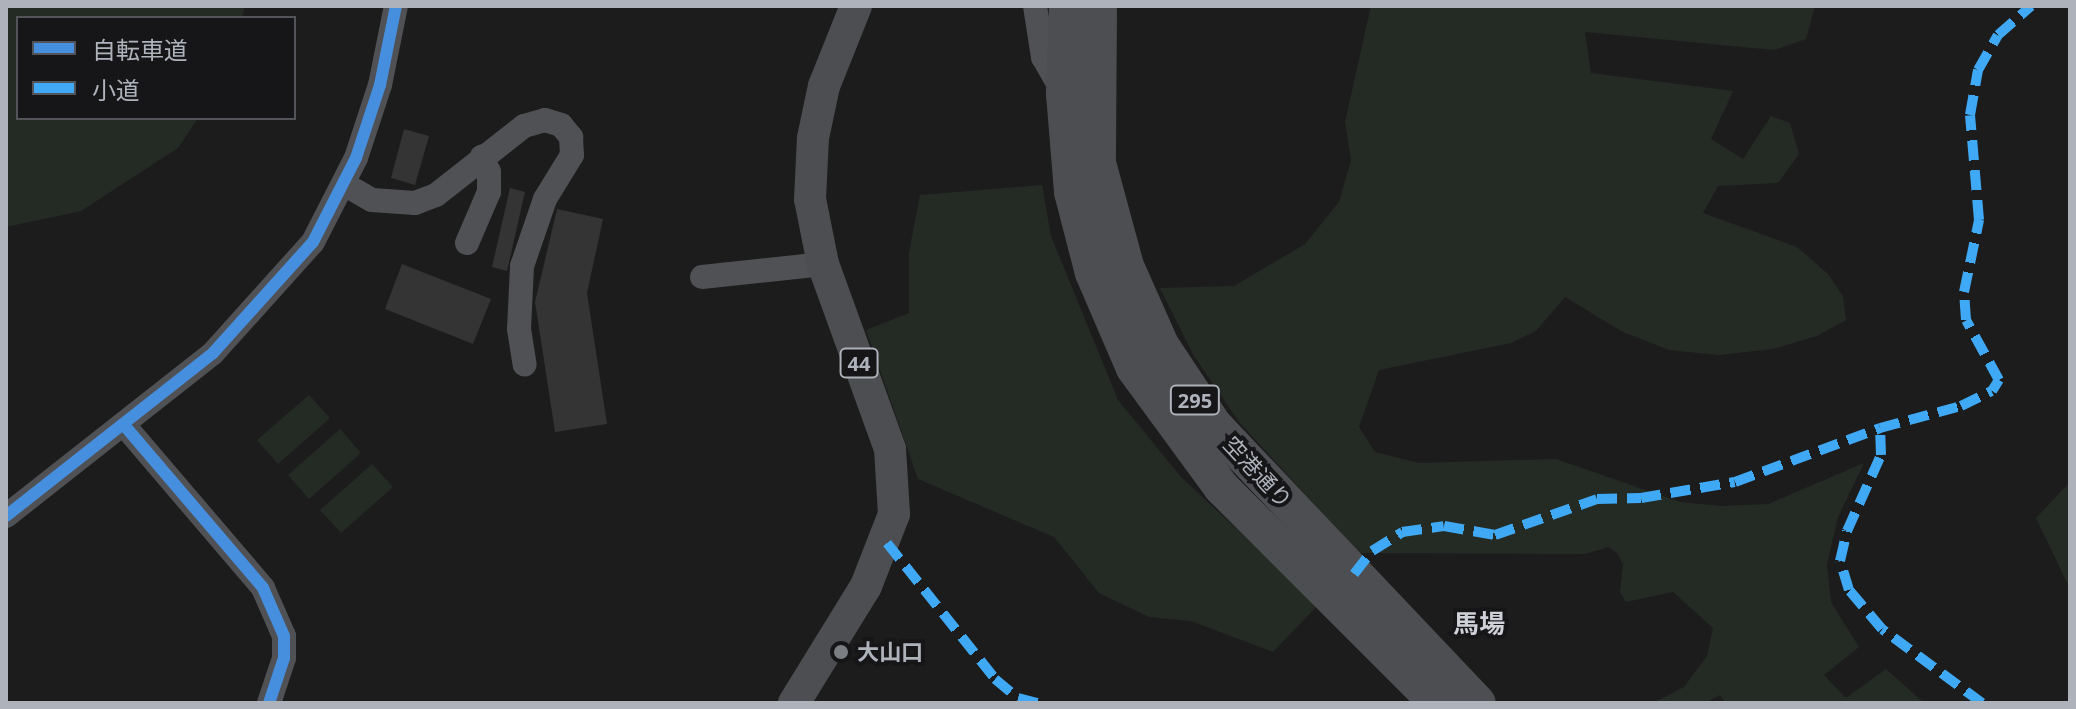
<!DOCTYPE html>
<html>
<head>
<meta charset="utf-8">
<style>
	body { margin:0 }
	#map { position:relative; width:2076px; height:709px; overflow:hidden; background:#1c1c1c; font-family:"Open Sans","Noto Sans JP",sans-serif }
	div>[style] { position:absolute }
	.green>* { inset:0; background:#242b25 }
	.building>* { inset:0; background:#343434 }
	.minor>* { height:24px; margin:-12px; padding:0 12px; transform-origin:12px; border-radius:12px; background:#505155 }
	.major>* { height:32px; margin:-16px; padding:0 16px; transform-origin:16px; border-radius:16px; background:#4d4e51 }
	.highway>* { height:36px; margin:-18px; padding:0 18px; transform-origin:18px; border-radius:18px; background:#4d4e51 }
	.quiet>* { height:10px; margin-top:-5px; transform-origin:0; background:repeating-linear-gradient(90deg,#3fa9f5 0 20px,transparent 0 30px) }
	.cycleway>* { height:12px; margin:-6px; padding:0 6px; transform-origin:6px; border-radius:6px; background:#468fdf }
	.dots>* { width:22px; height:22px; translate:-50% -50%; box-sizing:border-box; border:4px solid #161618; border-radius:50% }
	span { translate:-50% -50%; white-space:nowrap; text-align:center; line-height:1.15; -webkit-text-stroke:8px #161618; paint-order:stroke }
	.shield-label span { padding:2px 6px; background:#161618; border:2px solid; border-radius:6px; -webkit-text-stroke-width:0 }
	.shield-label { font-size:20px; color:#aeb2bb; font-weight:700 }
	.street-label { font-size:22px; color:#aeb2bb }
	.poi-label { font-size:22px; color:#aeb2bb; font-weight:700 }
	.left { translate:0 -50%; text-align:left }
	.quarter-label { font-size:26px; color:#cfd1d8; font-weight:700 }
	.frame { position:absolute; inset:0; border:8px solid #aeb2bb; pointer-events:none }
	.legend { position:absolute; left:16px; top:16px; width:280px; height:104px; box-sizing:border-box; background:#161618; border:2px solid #535459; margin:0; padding:10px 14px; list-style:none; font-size:24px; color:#aeb2bb }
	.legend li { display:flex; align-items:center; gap:16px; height:40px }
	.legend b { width:40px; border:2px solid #535459 }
</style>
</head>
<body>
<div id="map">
	<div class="green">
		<div style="clip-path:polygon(6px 6px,244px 6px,244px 10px,242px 18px,18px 18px,18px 118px,198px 118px,178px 148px,81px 211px,6px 227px)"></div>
		<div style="clip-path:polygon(1371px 6px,1815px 6px,1806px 39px,1774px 50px,1585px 32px,1591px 73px,1733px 91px,1711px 139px,1743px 159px,1771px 116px,1790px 123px,1799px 154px,1778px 183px,1718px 186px,1703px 213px,1797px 247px,1828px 274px,1843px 296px,1846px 320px,1817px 336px,1773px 349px,1719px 355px,1669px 350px,1621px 331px,1565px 297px,1536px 331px,1511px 343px,1379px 370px,1359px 427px,1375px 452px,1418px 463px,1556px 459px,1680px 502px,1721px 506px,1768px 504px,1864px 463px,1838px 517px,1827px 565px,1831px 602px,1859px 647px,1824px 675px,1846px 698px,1886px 669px,1924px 703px,1726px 703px,1720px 695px,1705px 703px,1653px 703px,1684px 687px,1707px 656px,1713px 628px,1673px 592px,1626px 602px,1620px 592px,1623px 564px,1617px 553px,1609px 547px,1585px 554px,1359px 553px,1239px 422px,1194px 356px,1160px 288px,1234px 286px,1305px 244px,1339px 202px,1351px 160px,1345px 122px)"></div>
		<div style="clip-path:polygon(1042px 185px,1051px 236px,1118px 400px,1181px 477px,1318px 605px,1273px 652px,1191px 621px,1149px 617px,1099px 593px,1054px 537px,918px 479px,866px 330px,909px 313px,909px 252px,920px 195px)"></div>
		<div style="clip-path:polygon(309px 395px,330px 418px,278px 464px,257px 440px)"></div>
		<div style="clip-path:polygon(340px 429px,361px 453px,309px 499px,288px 475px)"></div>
		<div style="clip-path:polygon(372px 464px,393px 487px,341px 533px,320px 510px)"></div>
		<div style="clip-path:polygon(2070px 482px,2070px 589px,2036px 518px)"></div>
	</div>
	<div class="building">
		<div style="clip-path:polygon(404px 129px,429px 136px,415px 185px,391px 178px)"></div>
		<div style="clip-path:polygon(510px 188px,525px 192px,507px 271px,492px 267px)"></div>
		<div style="clip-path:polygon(557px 209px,603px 219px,587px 293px,607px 424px,555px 432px,535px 302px)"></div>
		<div style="clip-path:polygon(402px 264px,491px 299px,473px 344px,385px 309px)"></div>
	</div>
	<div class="minor">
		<div style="left:1035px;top:6px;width:52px;rotate:81.1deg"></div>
		<div style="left:1043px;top:57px;width:43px;rotate:60.4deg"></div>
		<div style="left:344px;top:184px;width:32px;rotate:30deg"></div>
		<div style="left:372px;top:200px;width:43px;rotate:4deg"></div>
		<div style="left:415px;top:203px;width:22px;rotate:-21deg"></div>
		<div style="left:436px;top:195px;width:112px;rotate:-38.1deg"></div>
		<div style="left:524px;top:126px;width:22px;rotate:-16deg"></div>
		<div style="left:545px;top:120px;width:17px;rotate:17deg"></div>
		<div style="left:561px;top:125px;width:16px;rotate:50deg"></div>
		<div style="left:571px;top:137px;width:18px;rotate:87deg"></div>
		<div style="left:572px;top:155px;width:52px;rotate:121.5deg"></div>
		<div style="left:545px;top:199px;width:71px;rotate:108.9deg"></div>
		<div style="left:522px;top:266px;width:63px;rotate:92.7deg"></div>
		<div style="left:519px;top:329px;width:36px;rotate:81deg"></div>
		<div style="left:467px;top:243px;width:56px;rotate:-66.7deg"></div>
		<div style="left:489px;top:192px;width:20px;rotate:-90deg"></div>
		<div style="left:489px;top:172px;width:17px;rotate:-115deg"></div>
		<div style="left:702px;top:277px;width:122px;rotate:-6.1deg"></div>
		<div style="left:124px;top:425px;width:214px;rotate:49.5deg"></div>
		<div style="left:263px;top:588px;width:52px;rotate:66.4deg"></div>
		<div style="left:284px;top:636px;width:22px;rotate:90deg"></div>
		<div style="left:284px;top:658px;width:47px;rotate:108.4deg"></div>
		<div style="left:6px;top:516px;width:263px;rotate:-38.2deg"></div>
		<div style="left:213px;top:353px;width:149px;rotate:-48deg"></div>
		<div style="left:313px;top:242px;width:94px;rotate:-62.9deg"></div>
		<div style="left:356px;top:158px;width:77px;rotate:-71.8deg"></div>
		<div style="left:380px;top:85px;width:81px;rotate:-78.6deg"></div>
	</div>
	<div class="major">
		<div style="left:794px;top:703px;width:137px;rotate:-58.4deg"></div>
		<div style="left:866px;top:586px;width:77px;rotate:-68.7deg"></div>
		<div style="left:894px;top:514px;width:65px;rotate:-93.5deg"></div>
		<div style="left:890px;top:449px;width:197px;rotate:-109.9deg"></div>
		<div style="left:823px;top:264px;width:66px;rotate:-101.3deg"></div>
		<div style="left:810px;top:199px;width:61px;rotate:-87.2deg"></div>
		<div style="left:813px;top:138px;width:53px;rotate:-78.1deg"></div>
		<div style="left:824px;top:86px;width:86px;rotate:-68.2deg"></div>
	</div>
	<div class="highway">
		<div style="left:1067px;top:6px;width:88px;rotate:92deg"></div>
		<div style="left:1064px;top:94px;width:98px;rotate:85.3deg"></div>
		<div style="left:1072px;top:192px;width:84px;rotate:75.5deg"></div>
		<div style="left:1093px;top:273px;width:103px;rotate:66.7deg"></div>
		<div style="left:1134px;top:368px;width:147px;rotate:53.8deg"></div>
		<div style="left:1221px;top:487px;width:305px;rotate:45deg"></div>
		<div style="left:1099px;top:6px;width:157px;rotate:90.4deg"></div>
		<div style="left:1098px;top:163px;width:107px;rotate:74.8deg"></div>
		<div style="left:1126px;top:266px;width:86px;rotate:66.1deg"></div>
		<div style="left:1161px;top:345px;width:96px;rotate:56.5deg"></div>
		<div style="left:1214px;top:425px;width:383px;rotate:46.5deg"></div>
	</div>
	<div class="quiet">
		<div style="left:887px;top:543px;width:174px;rotate:51.5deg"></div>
		<div style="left:995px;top:679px;width:30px;rotate:40deg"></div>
		<div style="left:1018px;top:698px;width:20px;rotate:15deg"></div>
		<div style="left:1354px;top:574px;width:29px;rotate:-52deg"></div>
		<div style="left:1372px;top:551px;width:36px;rotate:-32deg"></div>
		<div style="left:1402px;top:532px;width:42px;rotate:-8.1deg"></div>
		<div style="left:1444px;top:526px;width:52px;rotate:10deg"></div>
		<div style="left:1495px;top:535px;width:108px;rotate:-19.4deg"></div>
		<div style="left:1597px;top:499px;width:44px;rotate:-1.3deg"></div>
		<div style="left:1641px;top:498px;width:95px;rotate:-9.7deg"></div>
		<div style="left:1735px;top:482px;width:155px;rotate:-20.4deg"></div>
		<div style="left:1982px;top:703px;width:124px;rotate:-143.5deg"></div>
		<div style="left:1882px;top:629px;width:51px;rotate:-130.2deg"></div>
		<div style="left:1849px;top:590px;width:30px;rotate:-107deg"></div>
		<div style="left:1840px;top:561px;width:31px;rotate:-77deg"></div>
		<div style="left:1847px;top:531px;width:83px;rotate:-65.9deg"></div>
		<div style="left:1881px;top:455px;width:27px;rotate:-92deg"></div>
		<div style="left:1880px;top:428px;width:84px;rotate:-15.2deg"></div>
		<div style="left:1961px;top:406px;width:34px;rotate:-26deg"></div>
		<div style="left:1992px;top:391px;width:13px;rotate:-58deg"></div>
		<div style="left:1999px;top:380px;width:68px;rotate:-118.8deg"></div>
		<div style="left:1966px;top:320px;width:28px;rotate:-94deg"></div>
		<div style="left:1964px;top:292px;width:74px;rotate:-78.2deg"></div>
		<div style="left:1979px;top:220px;width:105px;rotate:-94.9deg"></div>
		<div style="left:1970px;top:115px;width:46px;rotate:-79.9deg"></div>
		<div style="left:1978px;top:70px;width:40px;rotate:-60.3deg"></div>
		<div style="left:1998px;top:35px;width:44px;rotate:-41.3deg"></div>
	</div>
	<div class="cycleway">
		<div style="left:124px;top:425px;width:214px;rotate:49.5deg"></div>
		<div style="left:263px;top:588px;width:52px;rotate:66.4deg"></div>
		<div style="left:284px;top:636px;width:22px;rotate:90deg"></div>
		<div style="left:284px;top:658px;width:47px;rotate:108.4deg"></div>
		<div style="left:6px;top:516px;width:263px;rotate:-38.2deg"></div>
		<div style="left:213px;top:353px;width:149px;rotate:-48deg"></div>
		<div style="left:313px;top:242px;width:94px;rotate:-62.9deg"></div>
		<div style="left:356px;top:158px;width:77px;rotate:-71.8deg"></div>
		<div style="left:380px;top:85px;width:81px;rotate:-78.6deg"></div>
	</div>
	<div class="dots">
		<div style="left:841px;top:652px;background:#7b7e83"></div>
	</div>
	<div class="shield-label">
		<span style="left:859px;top:363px">44</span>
		<span style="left:1195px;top:400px">295</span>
	</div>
	<div class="street-label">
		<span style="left:1258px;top:472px;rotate:47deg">空港通り</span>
	</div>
	<div class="poi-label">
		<span class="left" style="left:857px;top:652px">大山口</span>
	</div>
	<div class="quarter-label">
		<span style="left:1479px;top:624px">馬場</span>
	</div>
	<div class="frame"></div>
	<ul class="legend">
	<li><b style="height:10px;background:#468fdf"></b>自転車道</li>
	<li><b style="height:10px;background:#3fa9f5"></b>小道</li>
	</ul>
</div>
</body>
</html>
